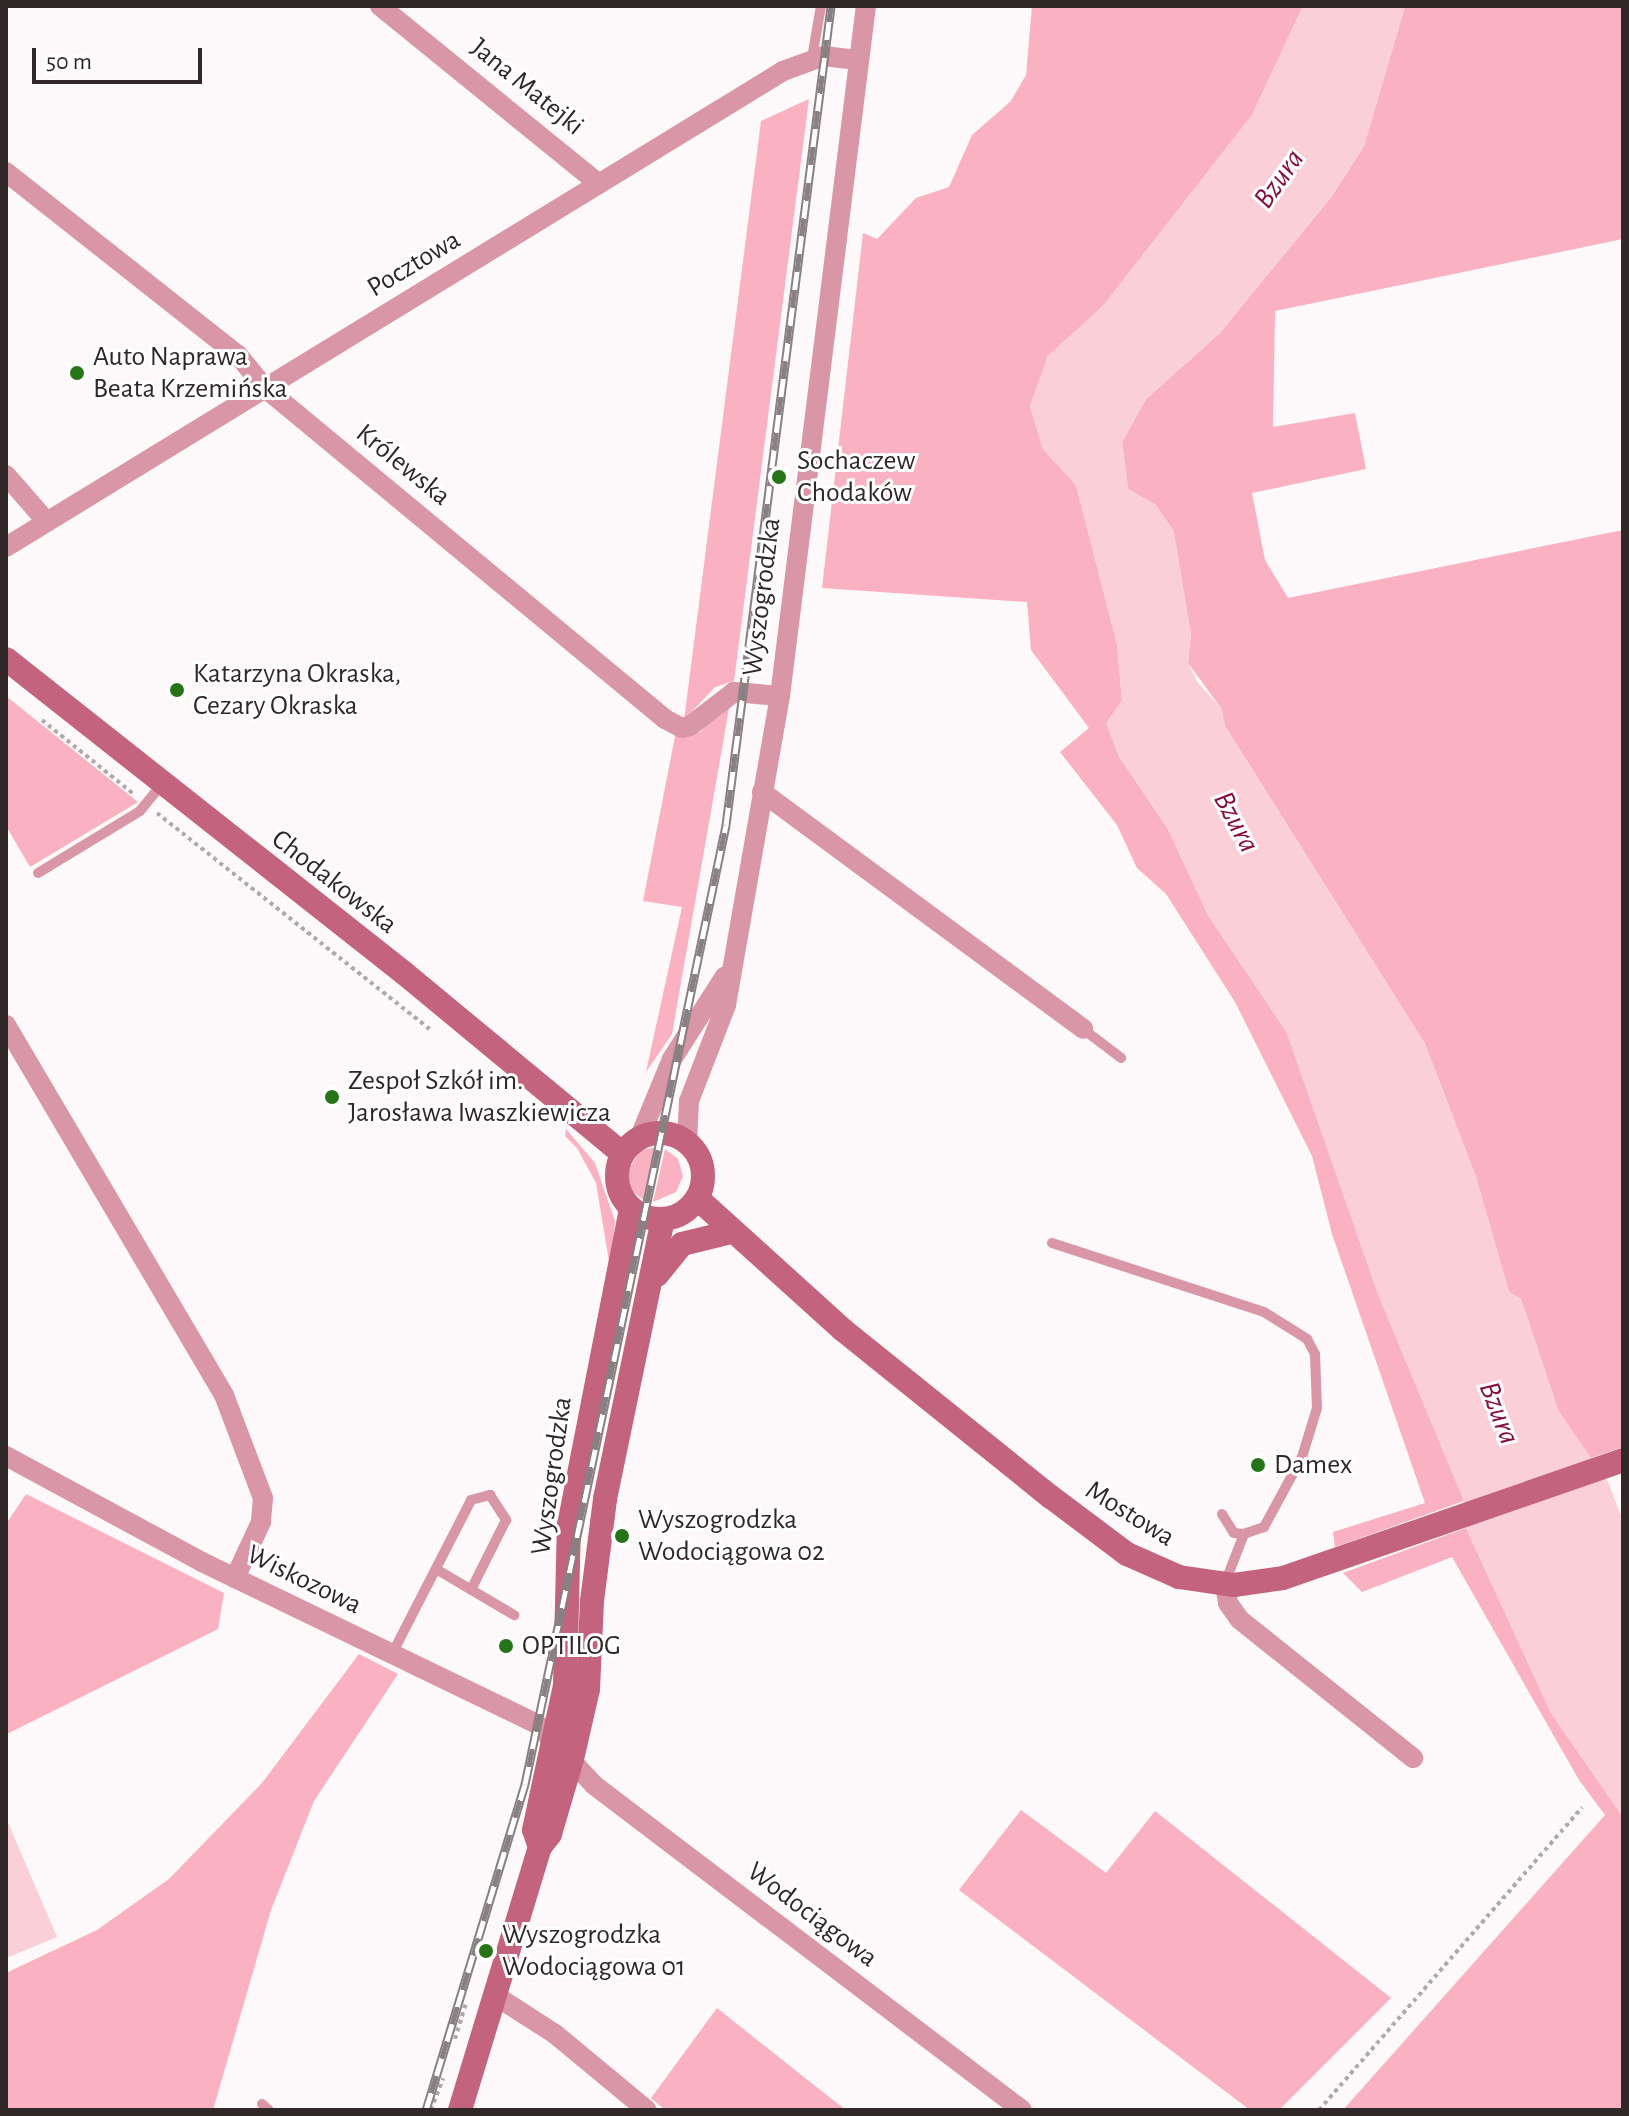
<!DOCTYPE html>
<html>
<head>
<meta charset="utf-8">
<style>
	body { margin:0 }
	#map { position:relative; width:1629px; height:2116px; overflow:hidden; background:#fdf8f9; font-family:"Alegreya Sans",sans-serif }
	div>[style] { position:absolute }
	.green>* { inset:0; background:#fab1c2 }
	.water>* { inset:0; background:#facfd8 }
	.path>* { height:4px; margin-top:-2px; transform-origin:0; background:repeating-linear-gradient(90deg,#afa9aa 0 4px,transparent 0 8px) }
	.lane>* { height:10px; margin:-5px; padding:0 5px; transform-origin:5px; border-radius:5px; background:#d996a6 }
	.street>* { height:20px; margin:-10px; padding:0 10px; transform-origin:10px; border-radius:10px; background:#d996a6 }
	.secondary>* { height:24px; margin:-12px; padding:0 12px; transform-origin:12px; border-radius:12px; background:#c3637d }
	.secondary>.ring { margin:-12px; padding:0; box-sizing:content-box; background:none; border:24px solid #c3637d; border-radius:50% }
	.rail>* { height:9px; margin-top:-4.5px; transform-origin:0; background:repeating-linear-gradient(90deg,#fff 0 18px,#888082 0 36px); box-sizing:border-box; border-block:2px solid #888082 }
	.dots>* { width:22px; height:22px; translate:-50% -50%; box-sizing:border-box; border:4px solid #fff; border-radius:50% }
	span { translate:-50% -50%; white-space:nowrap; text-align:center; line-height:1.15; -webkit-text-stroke:6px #fff; paint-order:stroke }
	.street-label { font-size:28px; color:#302729 }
	.poi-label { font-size:28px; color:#302729 }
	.left { translate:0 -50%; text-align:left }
	.water-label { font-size:30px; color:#860e40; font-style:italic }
	.frame { position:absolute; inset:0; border:8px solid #302729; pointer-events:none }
	.scale { position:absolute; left:32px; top:48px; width:170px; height:36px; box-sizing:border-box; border:4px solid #302729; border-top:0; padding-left:10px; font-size:24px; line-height:28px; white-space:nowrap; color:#302729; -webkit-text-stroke:6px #fff; paint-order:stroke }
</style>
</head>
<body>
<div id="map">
	<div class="green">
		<div style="clip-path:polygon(1032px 6px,1303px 6px,1252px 115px,1103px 306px,1048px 356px,1030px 406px,1043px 449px,1076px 485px,1117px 644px,1122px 700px,1118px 755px,1168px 829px,1208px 915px,1287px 1033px,1378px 1294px,1464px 1501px,1335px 1547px,1333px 1532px,1425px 1503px,1332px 1234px,1312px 1156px,1235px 1002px,1166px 894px,1137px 868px,1117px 825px,1060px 752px,1089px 728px,1031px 650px,1027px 602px,822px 588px,863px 233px,877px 239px,916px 198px,949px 187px,972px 135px,1011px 101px,1026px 75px)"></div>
		<div style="clip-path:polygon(1405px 6px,1623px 6px,1623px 239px,1275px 311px,1273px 427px,1355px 413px,1366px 469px,1252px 493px,1265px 560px,1288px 598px,1623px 530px,1623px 1447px,1588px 1459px,1558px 1410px,1521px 1299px,1509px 1292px,1476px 1177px,1425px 1044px,1225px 726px,1221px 708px,1188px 663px,1191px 633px,1156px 505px,1128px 489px,1122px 442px,1146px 399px,1219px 334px,1332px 196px,1364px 146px)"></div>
		<div style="clip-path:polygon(809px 99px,734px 681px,715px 687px,684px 720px,761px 121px)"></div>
		<div style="clip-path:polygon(6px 696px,138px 802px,30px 867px,6px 826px)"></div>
		<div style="clip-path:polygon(731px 697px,672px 1034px,646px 1072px,682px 907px,643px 901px,676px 731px,685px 737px,700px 732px)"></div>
		<div style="clip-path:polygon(566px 1129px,595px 1163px,615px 1221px,610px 1267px,596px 1183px,577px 1148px,565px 1136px)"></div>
		<div style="clip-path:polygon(658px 1147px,645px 1201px,631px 1190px,627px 1173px,640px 1150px)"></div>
		<div style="clip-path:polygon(665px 1149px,678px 1159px,683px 1176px,676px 1192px,653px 1202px)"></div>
		<div style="clip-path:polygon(26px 1494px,224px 1593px,218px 1629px,7px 1734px,6px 1524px)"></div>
		<div style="clip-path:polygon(1466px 1528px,1551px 1713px,1623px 1817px,1623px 2110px,1343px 2110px,1605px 1815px,1579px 1780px,1452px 1557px,1362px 1592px,1343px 1573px)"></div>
		<div style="clip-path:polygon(359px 1654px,398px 1674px,314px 1801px,271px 1910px,213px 2110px,6px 2110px,6px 1973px,97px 1930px,169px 1879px,262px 1783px)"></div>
		<div style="clip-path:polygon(1021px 1810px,1106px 1873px,1155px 1811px,1391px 1998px,1279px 2110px,1250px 2110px,959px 1890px)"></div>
		<div style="clip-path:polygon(717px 2008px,805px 2078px,846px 2110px,665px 2110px,651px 2098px)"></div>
	</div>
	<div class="water">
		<div style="clip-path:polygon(1303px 6px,1405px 6px,1364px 146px,1332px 196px,1219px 334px,1146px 399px,1122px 442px,1128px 489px,1156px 505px,1174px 531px,1191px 633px,1188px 663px,1198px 683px,1221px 708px,1225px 726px,1425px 1044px,1476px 1177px,1509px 1292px,1521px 1298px,1558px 1410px,1608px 1482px,1623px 1521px,1623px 1817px,1551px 1713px,1466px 1528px,1464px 1501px,1378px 1294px,1287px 1033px,1208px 915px,1168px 829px,1118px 755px,1106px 723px,1122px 700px,1117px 644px,1076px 485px,1043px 449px,1030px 406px,1048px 356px,1103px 306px,1252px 115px)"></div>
		<div style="clip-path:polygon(6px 1818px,57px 1937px,6px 1958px)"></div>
	</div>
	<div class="path">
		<div style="left:42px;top:720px;width:119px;rotate:38.9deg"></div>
		<div style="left:157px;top:813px;width:350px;rotate:38.4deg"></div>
		<div style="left:455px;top:2039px;width:39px;rotate:-73deg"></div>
		<div style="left:431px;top:2110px;width:34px;rotate:-69deg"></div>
		<div style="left:1319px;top:2110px;width:401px;rotate:-49deg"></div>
	</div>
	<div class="lane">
		<div style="left:812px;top:58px;width:53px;rotate:-80.2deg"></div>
		<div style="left:38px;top:873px;width:119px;rotate:-31.3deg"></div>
		<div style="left:140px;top:811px;width:35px;rotate:-51deg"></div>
		<div style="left:1083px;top:1029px;width:48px;rotate:37.3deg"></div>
		<div style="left:1052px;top:1243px;width:223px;rotate:18deg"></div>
		<div style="left:1264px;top:1312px;width:51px;rotate:32.1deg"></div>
		<div style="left:1307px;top:1339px;width:17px;rotate:62deg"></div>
		<div style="left:1315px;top:1354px;width:54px;rotate:87.9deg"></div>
		<div style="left:1317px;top:1408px;width:51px;rotate:107deg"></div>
		<div style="left:1302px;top:1457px;width:80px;rotate:118.5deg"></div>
		<div style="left:1264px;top:1527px;width:21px;rotate:161deg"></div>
		<div style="left:1244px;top:1534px;width:53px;rotate:111.2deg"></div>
		<div style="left:1222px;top:1514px;width:22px;rotate:58deg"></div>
		<div style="left:1234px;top:1533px;width:10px;rotate:6deg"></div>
		<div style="left:436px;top:1569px;width:91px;rotate:30.5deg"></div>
		<div style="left:392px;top:1654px;width:173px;rotate:-62.8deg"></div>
		<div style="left:471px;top:1500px;width:20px;rotate:-15deg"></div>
		<div style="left:490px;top:1495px;width:30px;rotate:57deg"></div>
		<div style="left:506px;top:1520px;width:78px;rotate:116.6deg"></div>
		<div style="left:262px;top:2104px;width:9px;rotate:41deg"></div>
	</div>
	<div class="street">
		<div style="left:380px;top:6px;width:282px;rotate:39.1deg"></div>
		<div style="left:6px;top:172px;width:295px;rotate:38.3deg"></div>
		<div style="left:238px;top:355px;width:41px;rotate:50.9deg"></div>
		<div style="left:264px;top:387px;width:521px;rotate:39.62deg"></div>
		<div style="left:665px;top:719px;width:19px;rotate:28deg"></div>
		<div style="left:682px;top:728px;width:8px;rotate:-14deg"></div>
		<div style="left:690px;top:726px;width:56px;rotate:-37.7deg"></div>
		<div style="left:734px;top:692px;width:46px;rotate:5deg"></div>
		<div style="left:6px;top:475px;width:62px;rotate:48.9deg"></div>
		<div style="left:6px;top:547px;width:911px;rotate:-31.49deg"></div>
		<div style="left:783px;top:71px;width:44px;rotate:-20.1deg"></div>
		<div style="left:824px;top:56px;width:35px;rotate:7deg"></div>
		<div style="left:762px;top:792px;width:399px;rotate:36.4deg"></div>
		<div style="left:6px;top:1025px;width:429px;rotate:59.5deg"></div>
		<div style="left:224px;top:1395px;width:110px;rotate:69.3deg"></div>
		<div style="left:263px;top:1498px;width:24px;rotate:95deg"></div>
		<div style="left:261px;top:1522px;width:62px;rotate:114.9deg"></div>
		<div style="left:639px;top:1139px;width:87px;rotate:-67.6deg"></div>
		<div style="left:672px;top:1059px;width:98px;rotate:-57.4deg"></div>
		<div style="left:687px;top:1143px;width:42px;rotate:-87.3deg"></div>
		<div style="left:689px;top:1101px;width:103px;rotate:-68.9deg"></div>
		<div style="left:726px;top:1005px;width:314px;rotate:-80.1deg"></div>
		<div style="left:780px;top:696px;width:695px;rotate:-82.9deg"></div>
		<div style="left:6px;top:1456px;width:223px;rotate:28.4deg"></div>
		<div style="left:202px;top:1562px;width:372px;rotate:25.8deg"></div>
		<div style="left:537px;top:1724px;width:83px;rotate:46.9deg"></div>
		<div style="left:594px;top:1785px;width:537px;rotate:37.21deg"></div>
		<div style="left:1225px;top:1584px;width:19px;rotate:81deg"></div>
		<div style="left:1228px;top:1603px;width:19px;rotate:55deg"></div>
		<div style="left:1239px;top:1619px;width:223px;rotate:38.6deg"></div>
		<div style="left:496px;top:1996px;width:70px;rotate:32.8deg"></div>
		<div style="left:555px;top:2034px;width:119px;rotate:39.6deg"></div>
	</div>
	<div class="secondary">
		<div style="left:6px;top:659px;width:507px;rotate:38.27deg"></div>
		<div style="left:404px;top:973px;width:284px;rotate:39.6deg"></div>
		<div class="ring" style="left:617px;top:1133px;width:62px;height:62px"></div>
		<div style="left:697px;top:1198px;width:197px;rotate:42.1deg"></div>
		<div style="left:843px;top:1330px;width:267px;rotate:38.8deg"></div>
		<div style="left:1051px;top:1497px;width:95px;rotate:36.9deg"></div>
		<div style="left:1127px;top:1554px;width:57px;rotate:23.9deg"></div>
		<div style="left:1179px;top:1577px;width:56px;rotate:8.3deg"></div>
		<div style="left:1234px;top:1585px;width:49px;rotate:-8.1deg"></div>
		<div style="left:1283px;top:1578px;width:360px;rotate:-19.1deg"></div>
		<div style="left:657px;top:1275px;width:40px;rotate:-51deg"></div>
		<div style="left:682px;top:1244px;width:50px;rotate:-13.8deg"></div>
		<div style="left:540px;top:1847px;width:18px;rotate:-109deg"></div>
		<div style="left:534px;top:1830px;width:147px;rotate:-77.9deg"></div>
		<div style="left:565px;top:1686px;width:161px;rotate:-88.6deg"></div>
		<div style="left:569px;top:1525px;width:322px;rotate:-78.9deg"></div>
		<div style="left:460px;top:2110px;width:275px;rotate:-73.1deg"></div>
		<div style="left:540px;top:1847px;width:16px;rotate:-52deg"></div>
		<div style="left:550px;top:1834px;width:78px;rotate:-73.7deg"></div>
		<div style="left:572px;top:1759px;width:72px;rotate:-77.1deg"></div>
		<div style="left:588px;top:1689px;width:88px;rotate:-87.4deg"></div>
		<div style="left:592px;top:1601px;width:103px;rotate:-82.7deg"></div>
		<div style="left:605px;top:1499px;width:286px;rotate:-78.3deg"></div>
	</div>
	<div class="rail">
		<div style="left:426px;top:2110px;width:341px;rotate:-73.1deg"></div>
		<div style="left:525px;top:1784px;width:980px;rotate:-78.16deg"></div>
		<div style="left:726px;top:825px;width:826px;rotate:-82.69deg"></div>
	</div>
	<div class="dots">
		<div style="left:77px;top:373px;background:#267318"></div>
		<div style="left:779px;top:477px;background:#267318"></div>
		<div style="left:177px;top:690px;background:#267318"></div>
		<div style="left:332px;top:1097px;background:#267318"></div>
		<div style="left:1258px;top:1465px;background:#267318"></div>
		<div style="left:622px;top:1536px;background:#267318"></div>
		<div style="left:506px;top:1646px;background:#267318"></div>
		<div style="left:486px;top:1951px;background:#267318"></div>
	</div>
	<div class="street-label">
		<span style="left:527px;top:87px;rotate:39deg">Jana Matejki</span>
		<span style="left:414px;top:264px;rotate:-31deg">Pocztowa</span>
		<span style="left:403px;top:465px;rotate:39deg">Królewska</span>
		<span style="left:762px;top:597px;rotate:-83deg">Wyszogrodzka</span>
		<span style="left:334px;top:882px;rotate:38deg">Chodakowska</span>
		<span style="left:552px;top:1476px;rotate:-82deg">Wyszogrodzka</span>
		<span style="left:1130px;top:1514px;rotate:32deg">Mostowa</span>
		<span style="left:304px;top:1580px;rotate:26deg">Wiskozowa</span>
		<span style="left:812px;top:1915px;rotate:37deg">Wodociągowa</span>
	</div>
	<div class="poi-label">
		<span class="left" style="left:93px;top:373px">Auto Naprawa<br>Beata Krzemińska</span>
		<span class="left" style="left:797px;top:477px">Sochaczew<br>Chodaków</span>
		<span class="left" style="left:193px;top:690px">Katarzyna Okraska,<br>Cezary Okraska</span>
		<span class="left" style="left:348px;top:1097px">Zespoł Szkół im.<br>Jarosława Iwaszkiewicza</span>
		<span class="left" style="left:1274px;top:1465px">Damex</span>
		<span class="left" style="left:638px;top:1536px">Wyszogrodzka<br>Wodociągowa 02</span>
		<span class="left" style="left:522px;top:1646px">OPTILOG</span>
		<span class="left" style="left:502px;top:1951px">Wyszogrodzka<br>Wodociągowa 01</span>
	</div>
	<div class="water-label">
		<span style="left:1279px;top:179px;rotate:-55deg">Bzura</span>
		<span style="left:1236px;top:822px;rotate:62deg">Bzura</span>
		<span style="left:1499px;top:1413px;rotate:69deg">Bzura</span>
	</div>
	<div class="frame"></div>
	<div class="scale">50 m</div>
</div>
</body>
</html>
